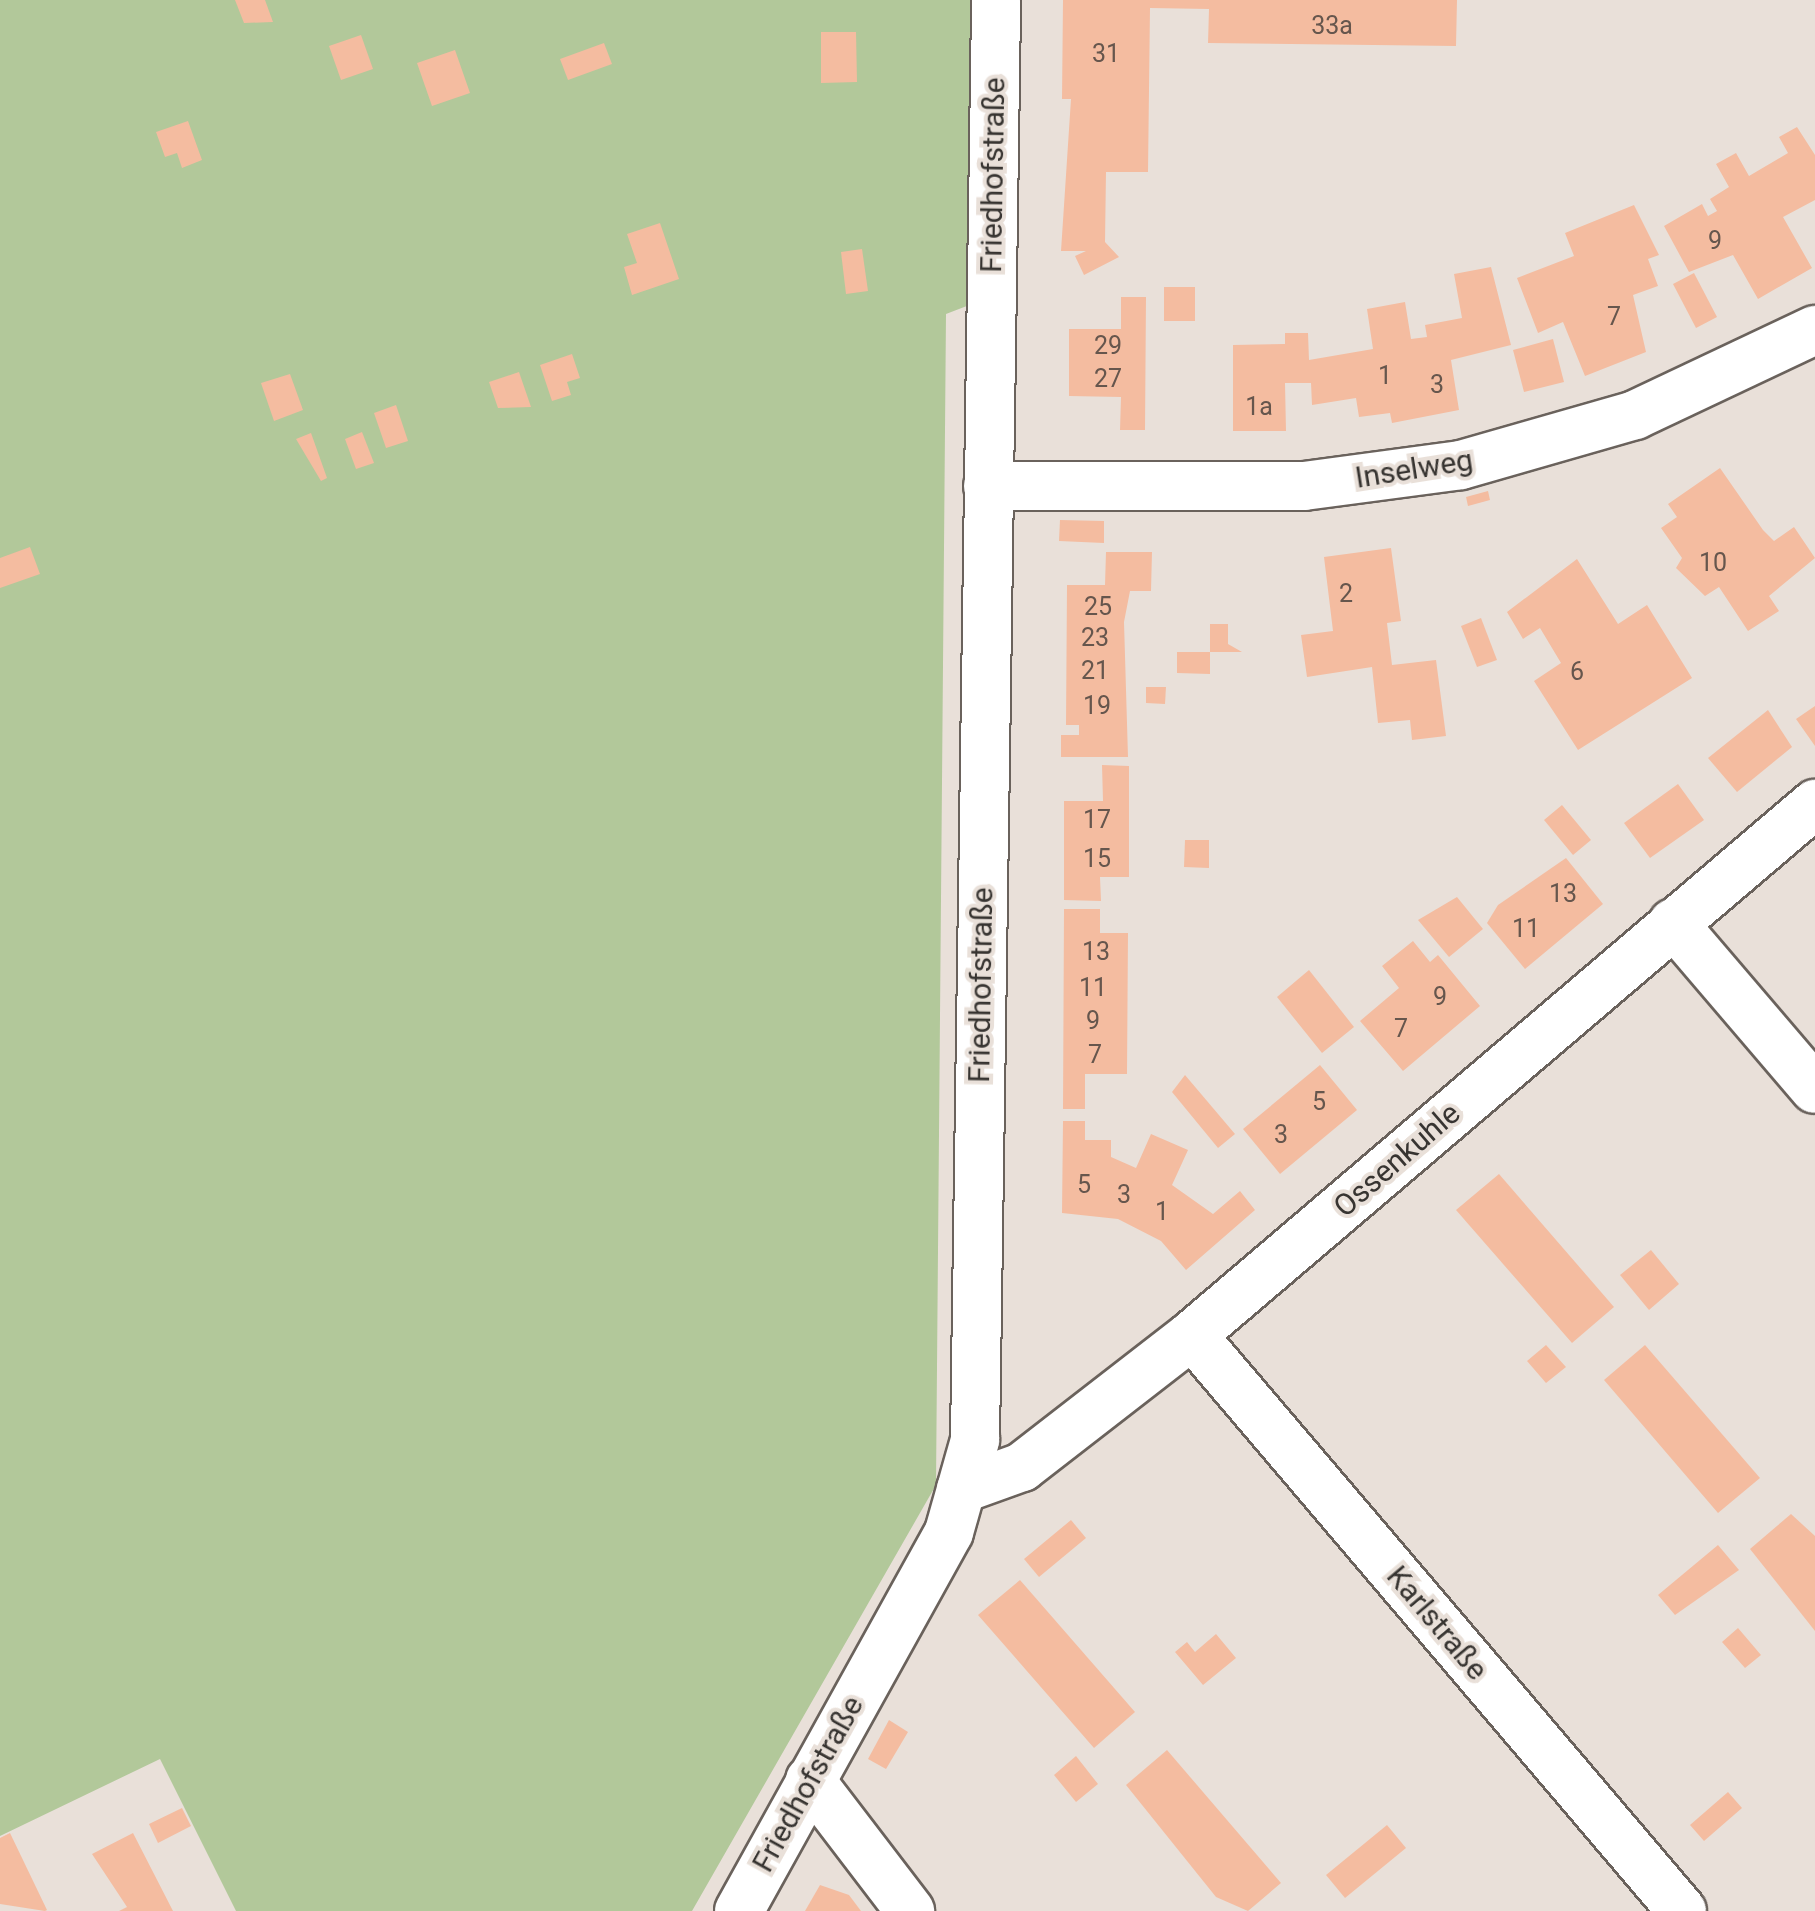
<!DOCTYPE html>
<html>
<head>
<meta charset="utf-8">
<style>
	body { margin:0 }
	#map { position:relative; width:1815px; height:1911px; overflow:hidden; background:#e9e0d9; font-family:Roboto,sans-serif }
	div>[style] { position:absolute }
	.green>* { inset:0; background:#b2c89a }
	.building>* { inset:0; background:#f4bca0 }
	.roads { filter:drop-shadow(2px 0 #6a625c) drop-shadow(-2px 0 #6a625c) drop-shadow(0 2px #6a625c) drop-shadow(0 -2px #6a625c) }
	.minor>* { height:48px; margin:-24px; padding:0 24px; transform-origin:24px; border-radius:24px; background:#fff }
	span { translate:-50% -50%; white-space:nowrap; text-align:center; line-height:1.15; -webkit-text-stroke:8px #e9e0d9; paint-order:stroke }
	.number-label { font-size:25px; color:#66564d }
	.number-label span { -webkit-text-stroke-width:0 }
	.street-label { font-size:30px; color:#373431 }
</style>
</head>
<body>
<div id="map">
	<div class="green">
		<div style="clip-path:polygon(0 0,977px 0,972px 304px,946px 314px,936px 1485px,692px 1911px,236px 1911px,160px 1759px,0 1836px)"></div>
	</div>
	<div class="building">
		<div style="clip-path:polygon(235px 0,265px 0,273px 22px,244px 23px)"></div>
		<div style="clip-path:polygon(1063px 0,1457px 0,1456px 46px,1208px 43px,1209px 9px,1150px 8px,1148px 172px,1106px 172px,1105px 242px,1119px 257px,1084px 275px,1075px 256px,1086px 251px,1061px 251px,1071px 99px,1062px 99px)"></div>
		<div style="clip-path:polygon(821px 32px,856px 32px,857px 82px,821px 83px)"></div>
		<div style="clip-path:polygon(361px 35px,373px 69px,341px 80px,329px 46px)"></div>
		<div style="clip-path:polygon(604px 43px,612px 64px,568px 80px,560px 59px)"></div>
		<div style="clip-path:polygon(455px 50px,470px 93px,432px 106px,417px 63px)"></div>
		<div style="clip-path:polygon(188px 121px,202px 160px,182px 168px,177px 153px,165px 157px,156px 132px)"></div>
		<div style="clip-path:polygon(1797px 127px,1815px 155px,1815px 200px,1783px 217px,1812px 268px,1758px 299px,1733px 255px,1689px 272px,1664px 226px,1702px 204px,1708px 216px,1717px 211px,1710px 199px,1729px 187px,1716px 164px,1736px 153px,1749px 176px,1788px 153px,1779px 137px)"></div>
		<div style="clip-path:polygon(1634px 205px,1659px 255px,1648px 259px,1658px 286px,1633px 295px,1646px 352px,1585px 376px,1563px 322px,1538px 333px,1517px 278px,1574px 256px,1565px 233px)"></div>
		<div style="clip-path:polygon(660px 223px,679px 279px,632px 295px,624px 267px,637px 263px,627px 234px)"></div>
		<div style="clip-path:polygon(862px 249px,868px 291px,846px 294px,841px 252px)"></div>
		<div style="clip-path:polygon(1491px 267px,1511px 345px,1451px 360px,1459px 410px,1392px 423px,1390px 413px,1359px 417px,1356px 398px,1312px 405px,1311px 383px,1285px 383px,1286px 431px,1233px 431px,1233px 345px,1285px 344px,1285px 333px,1308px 333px,1309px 360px,1373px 349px,1367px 309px,1405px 302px,1411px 339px,1427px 337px,1425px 325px,1462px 318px,1454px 274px)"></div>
		<div style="clip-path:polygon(1694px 273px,1717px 317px,1696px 328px,1673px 284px)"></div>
		<div style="clip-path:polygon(1164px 287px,1195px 287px,1195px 321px,1164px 321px)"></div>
		<div style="clip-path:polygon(1121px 297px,1146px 297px,1145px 430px,1120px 430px,1121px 397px,1069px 396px,1069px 329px,1121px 329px)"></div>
		<div style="clip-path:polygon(1553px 339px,1564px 382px,1524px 392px,1513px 350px)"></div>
		<div style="clip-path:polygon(572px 354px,580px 378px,567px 382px,571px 395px,552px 401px,540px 365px)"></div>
		<div style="clip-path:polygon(519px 372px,531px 407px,498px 408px,489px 382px)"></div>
		<div style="clip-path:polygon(290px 374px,303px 410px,274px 421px,261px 383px)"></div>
		<div style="clip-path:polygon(396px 405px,408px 441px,386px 448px,374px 413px)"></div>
		<div style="clip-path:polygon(362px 432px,374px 463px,356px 469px,345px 439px)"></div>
		<div style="clip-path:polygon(311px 433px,327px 478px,321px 481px,296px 439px)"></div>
		<div style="clip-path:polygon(1720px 468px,1763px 530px,1774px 541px,1794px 527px,1815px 558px,1769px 596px,1779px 611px,1748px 631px,1719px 587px,1705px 596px,1676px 568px,1682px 558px,1661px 528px,1677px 517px,1668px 504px)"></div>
		<div style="clip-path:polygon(1488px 491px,1490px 500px,1468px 506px,1466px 497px)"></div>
		<div style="clip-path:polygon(1060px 520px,1104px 521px,1104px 543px,1059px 541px)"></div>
		<div style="clip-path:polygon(30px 547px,40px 574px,0 588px,0 558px)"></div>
		<div style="clip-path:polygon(1391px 548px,1401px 621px,1387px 623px,1392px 665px,1436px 660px,1446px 736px,1412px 740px,1410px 720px,1378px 723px,1372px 667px,1307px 677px,1301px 635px,1333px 631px,1324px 557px)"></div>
		<div style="clip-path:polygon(1106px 552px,1152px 552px,1151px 591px,1130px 591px,1124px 622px,1128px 757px,1061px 757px,1061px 735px,1079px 735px,1079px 725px,1066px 725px,1067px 585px,1105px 585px)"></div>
		<div style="clip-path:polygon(1577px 559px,1618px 624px,1647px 605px,1692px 678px,1578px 750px,1534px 681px,1561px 663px,1540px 628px,1523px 639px,1507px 612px)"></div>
		<div style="clip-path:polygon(1481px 618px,1497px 660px,1477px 667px,1461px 626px)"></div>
		<div style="clip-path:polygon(1210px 624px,1228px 624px,1228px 644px,1242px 652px,1210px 652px,1210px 674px,1177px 673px,1177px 652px,1210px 652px)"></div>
		<div style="clip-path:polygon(1146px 687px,1166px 687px,1165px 704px,1146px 703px)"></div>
		<div style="clip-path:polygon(1815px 706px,1815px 746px,1796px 719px)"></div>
		<div style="clip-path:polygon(1768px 710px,1792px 747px,1737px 792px,1708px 758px)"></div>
		<div style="clip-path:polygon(1102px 765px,1129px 766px,1129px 877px,1100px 877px,1101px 901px,1064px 900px,1064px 801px,1103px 801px)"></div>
		<div style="clip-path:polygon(1678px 784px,1704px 820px,1650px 858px,1624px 823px)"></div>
		<div style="clip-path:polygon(1562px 805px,1591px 840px,1573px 855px,1544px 820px)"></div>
		<div style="clip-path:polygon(1185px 840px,1209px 840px,1209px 868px,1184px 867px)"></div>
		<div style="clip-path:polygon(1566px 858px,1603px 904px,1525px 969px,1487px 923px,1498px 905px)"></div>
		<div style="clip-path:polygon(1457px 897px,1483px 929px,1449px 957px,1418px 920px)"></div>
		<div style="clip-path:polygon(1064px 909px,1100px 909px,1100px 933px,1128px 933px,1127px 1074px,1085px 1074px,1085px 1109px,1063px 1109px)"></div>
		<div style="clip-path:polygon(1413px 941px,1430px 962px,1438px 955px,1480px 1006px,1403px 1071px,1360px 1021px,1399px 988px,1382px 966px)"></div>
		<div style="clip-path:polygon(1309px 970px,1354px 1027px,1322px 1053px,1277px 997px)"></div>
		<div style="clip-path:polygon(1320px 1065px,1357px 1110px,1280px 1174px,1243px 1129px)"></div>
		<div style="clip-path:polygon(1185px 1075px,1235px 1134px,1218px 1148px,1172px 1092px)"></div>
		<div style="clip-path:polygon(1063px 1121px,1085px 1121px,1085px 1140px,1111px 1140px,1111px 1157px,1136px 1168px,1151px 1134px,1188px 1150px,1172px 1185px,1213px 1214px,1240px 1191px,1255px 1210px,1186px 1270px,1161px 1241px,1118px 1219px,1062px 1213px)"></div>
		<div style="clip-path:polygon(1499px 1174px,1614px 1307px,1572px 1343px,1456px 1210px)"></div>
		<div style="clip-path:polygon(1651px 1250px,1679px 1284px,1649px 1310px,1620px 1275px)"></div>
		<div style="clip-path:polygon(1546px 1345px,1566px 1367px,1546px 1383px,1527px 1361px)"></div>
		<div style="clip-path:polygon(1645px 1345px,1760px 1478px,1718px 1513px,1604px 1380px)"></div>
		<div style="clip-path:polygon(1791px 1514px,1815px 1536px,1815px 1631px,1750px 1549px)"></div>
		<div style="clip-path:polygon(1071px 1520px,1086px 1538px,1039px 1577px,1024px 1559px)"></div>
		<div style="clip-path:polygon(1718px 1545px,1739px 1570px,1675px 1615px,1658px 1595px)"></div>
		<div style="clip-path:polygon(1020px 1580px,1135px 1712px,1094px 1748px,978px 1615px)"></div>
		<div style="clip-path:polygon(1738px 1628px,1761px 1655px,1745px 1668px,1722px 1642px)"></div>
		<div style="clip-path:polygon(1216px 1634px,1236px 1658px,1203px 1685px,1175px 1652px,1187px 1642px,1195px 1652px)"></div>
		<div style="clip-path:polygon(889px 1720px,908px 1732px,886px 1769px,868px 1759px)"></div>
		<div style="clip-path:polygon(1167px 1750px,1281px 1883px,1248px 1911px,1216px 1897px,1126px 1785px)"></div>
		<div style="clip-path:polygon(1076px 1756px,1098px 1784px,1076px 1802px,1054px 1775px)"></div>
		<div style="clip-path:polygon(1728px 1792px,1742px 1808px,1704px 1841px,1690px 1825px)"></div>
		<div style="clip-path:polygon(182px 1808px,191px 1826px,158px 1843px,149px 1824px)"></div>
		<div style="clip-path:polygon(1387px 1825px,1406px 1848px,1345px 1898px,1326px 1875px)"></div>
		<div style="clip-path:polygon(10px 1833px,47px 1910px,45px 1911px,0 1904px,0 1838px)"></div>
		<div style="clip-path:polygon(133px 1833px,173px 1911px,119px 1911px,127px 1907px,92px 1854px)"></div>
		<div style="clip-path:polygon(820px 1885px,849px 1895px,861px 1911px,805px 1911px)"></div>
	</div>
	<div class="roads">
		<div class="minor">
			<div style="left:988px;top:486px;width:316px"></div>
			<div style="left:1304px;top:486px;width:158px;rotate:-7.6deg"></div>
			<div style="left:1461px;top:465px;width:181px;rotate:-16deg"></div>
			<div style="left:1635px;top:415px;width:199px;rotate:-25.3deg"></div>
			<div style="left:1673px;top:923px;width:218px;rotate:49.5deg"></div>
			<div style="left:1192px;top:1335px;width:756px;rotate:49.61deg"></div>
			<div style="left:961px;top:1489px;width:65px;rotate:-19.8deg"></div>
			<div style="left:1022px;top:1467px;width:215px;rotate:-37.8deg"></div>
			<div style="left:1192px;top:1335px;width:819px;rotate:-40.44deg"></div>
			<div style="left:810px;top:1780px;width:165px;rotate:52.6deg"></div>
			<div style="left:739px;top:1911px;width:433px;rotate:-61deg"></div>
			<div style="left:949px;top:1532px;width:96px;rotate:-74.2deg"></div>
			<div style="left:975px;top:1440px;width:1440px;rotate:-89.16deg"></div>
		</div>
	</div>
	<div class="number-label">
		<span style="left:1332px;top:26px">33a</span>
		<span style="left:1106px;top:54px">31</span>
		<span style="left:1715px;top:241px">9</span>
		<span style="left:1614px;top:317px">7</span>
		<span style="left:1108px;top:346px">29</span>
		<span style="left:1385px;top:376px">1</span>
		<span style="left:1108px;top:379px">27</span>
		<span style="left:1437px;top:385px">3</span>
		<span style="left:1259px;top:407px">1a</span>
		<span style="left:1713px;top:563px">10</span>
		<span style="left:1346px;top:594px">2</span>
		<span style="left:1098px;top:607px">25</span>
		<span style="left:1095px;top:638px">23</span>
		<span style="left:1095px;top:671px">21</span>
		<span style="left:1577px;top:672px">6</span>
		<span style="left:1097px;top:706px">19</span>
		<span style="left:1097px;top:820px">17</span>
		<span style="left:1097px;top:859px">15</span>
		<span style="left:1563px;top:894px">13</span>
		<span style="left:1526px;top:929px">11</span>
		<span style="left:1096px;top:952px">13</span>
		<span style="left:1093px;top:988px">11</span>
		<span style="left:1440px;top:997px">9</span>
		<span style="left:1093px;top:1021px">9</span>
		<span style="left:1401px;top:1029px">7</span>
		<span style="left:1095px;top:1055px">7</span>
		<span style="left:1319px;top:1102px">5</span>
		<span style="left:1281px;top:1135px">3</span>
		<span style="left:1084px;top:1185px">5</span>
		<span style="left:1124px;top:1195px">3</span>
		<span style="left:1162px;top:1212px">1</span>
	</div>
	<div class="street-label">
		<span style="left:993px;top:175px;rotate:-89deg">Friedhofstraße</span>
		<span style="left:1414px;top:469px;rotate:-9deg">Inselweg</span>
		<span style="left:981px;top:985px;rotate:-89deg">Friedhofstraße</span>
		<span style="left:1397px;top:1160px;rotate:-41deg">Ossenkuhle</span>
		<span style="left:1437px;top:1623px;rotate:50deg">Karlstraße</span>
		<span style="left:808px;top:1784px;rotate:-61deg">Friedhofstraße</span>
	</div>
</div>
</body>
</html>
